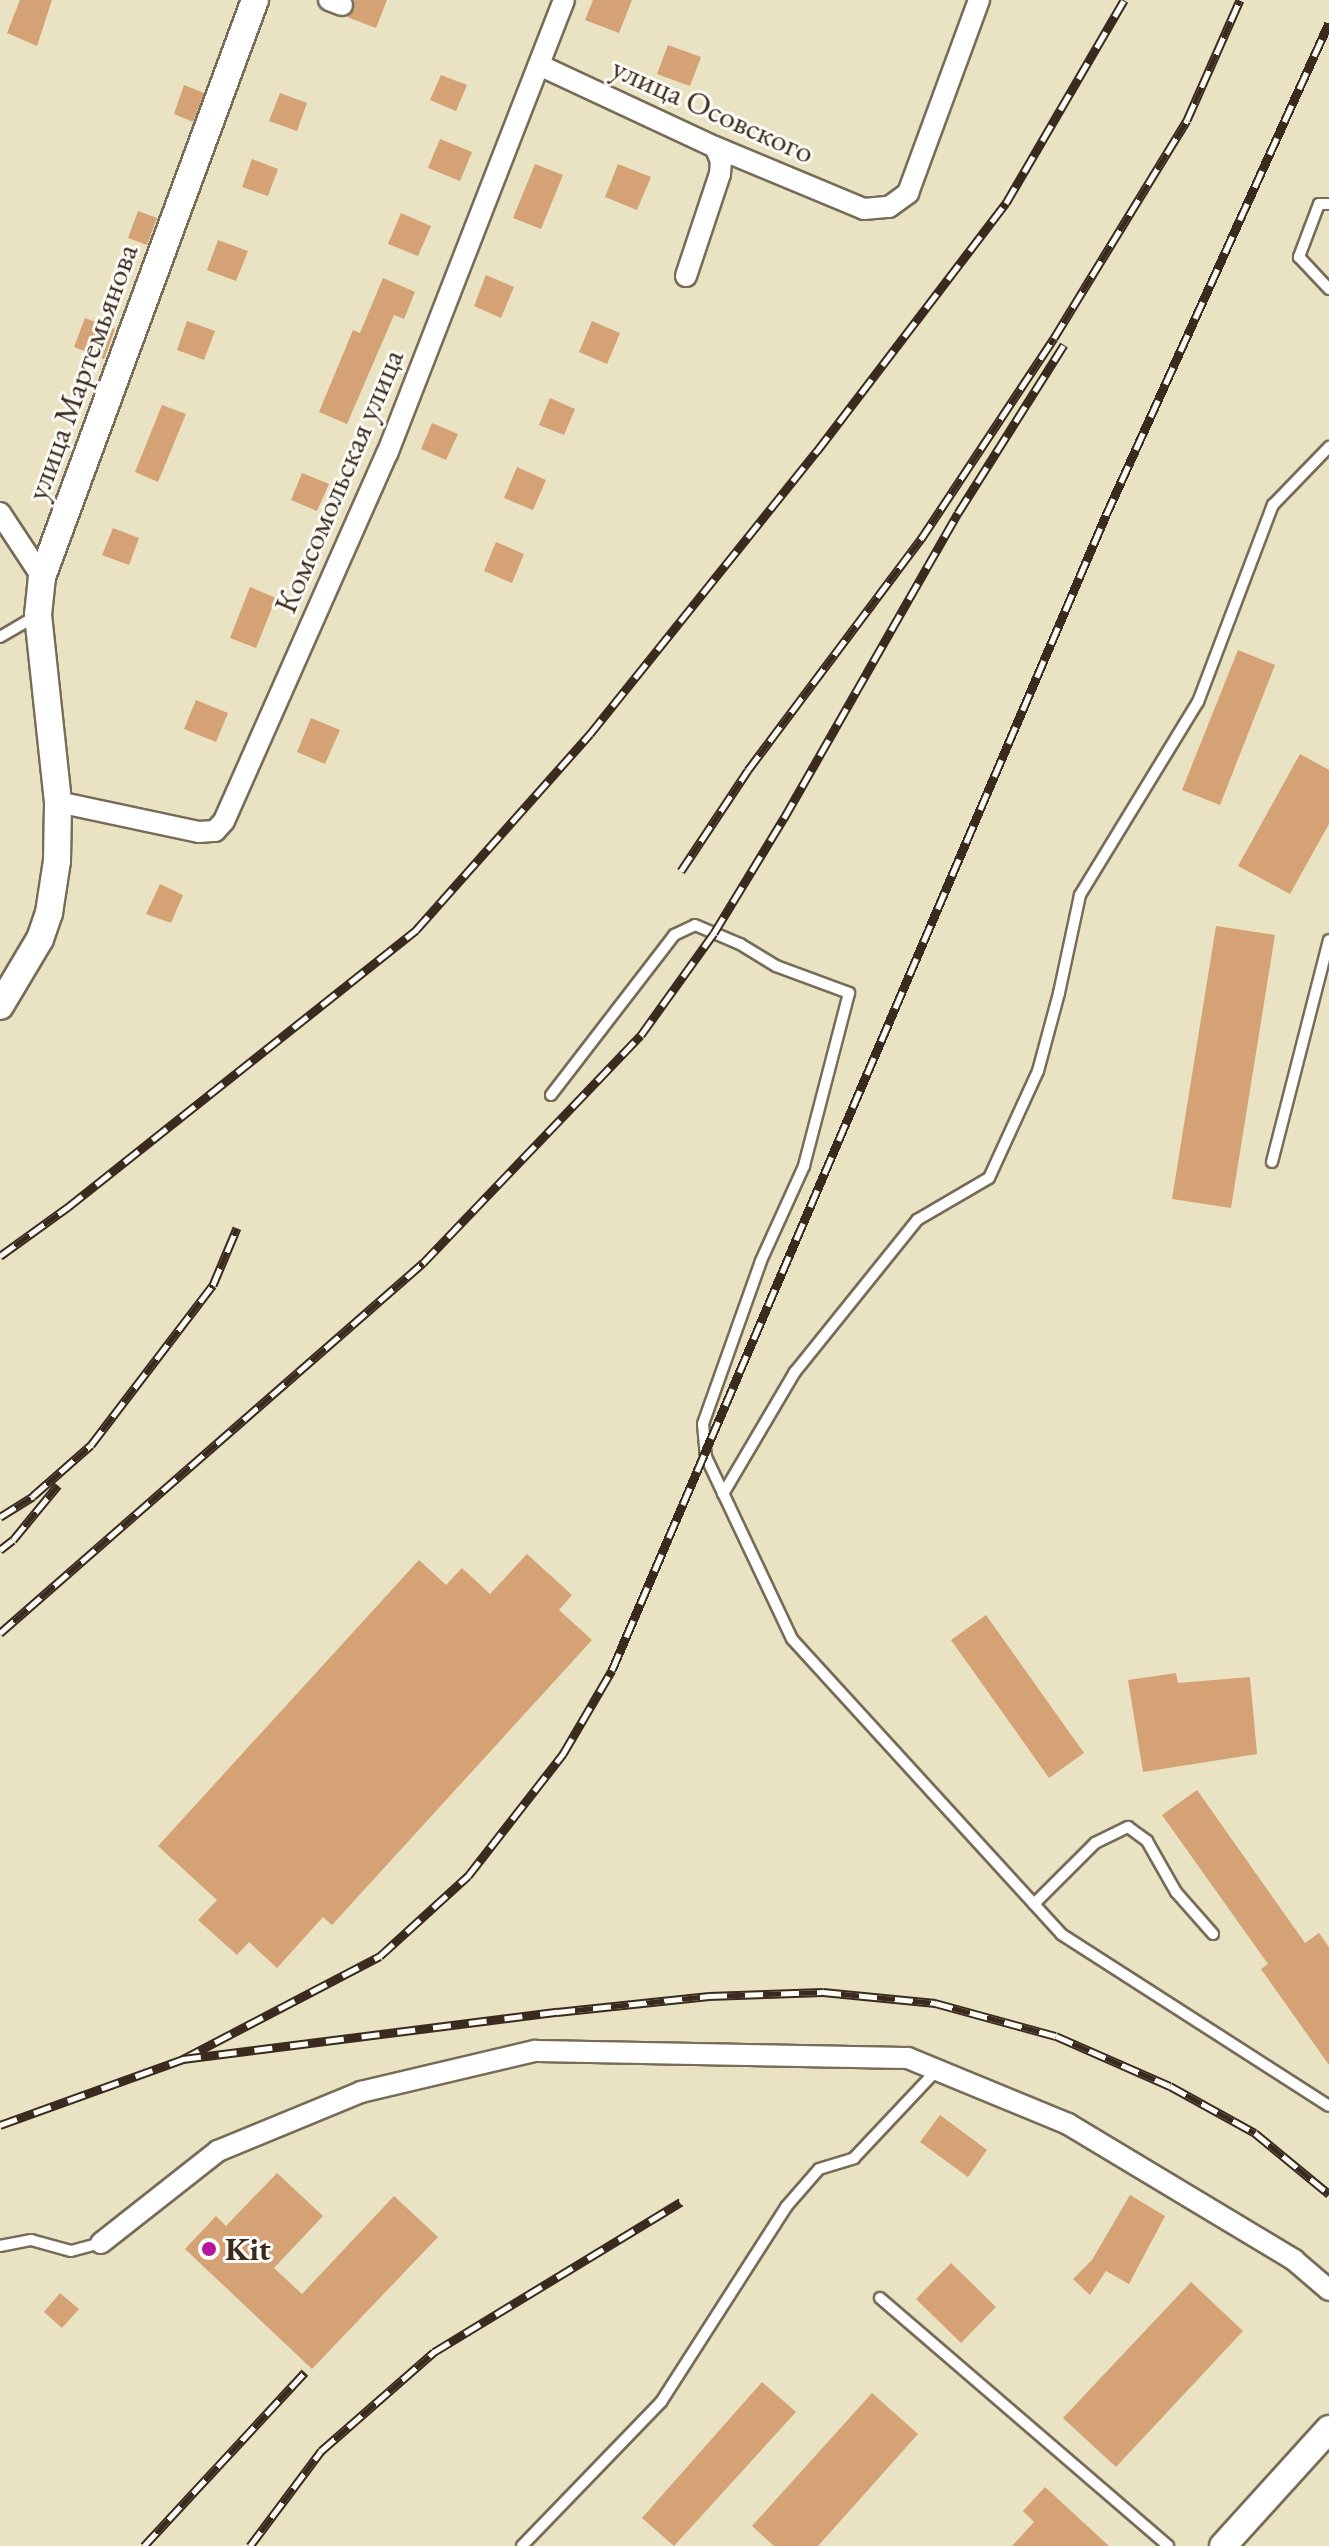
<!DOCTYPE html>
<html>
<head>
<meta charset="utf-8">
<style>
	body { margin:0 }
	#map { position:relative; width:1329px; height:2546px; overflow:hidden; background:#e9e3c3; font-family:"EB Garamond",serif }
	div>[style] { position:absolute }
	.building>* { inset:0; background:#d4a275 }
	.roads { filter:drop-shadow(2px 0 #786b58) drop-shadow(-2px 0 #786b58) drop-shadow(0 2px #786b58) drop-shadow(0 -2px #786b58) }
	.service>* { height:10px; margin:-5px; padding:0 5px; transform-origin:5px; border-radius:5px; background:#fff }
	.minor>* { height:20px; margin:-10px; padding:0 10px; transform-origin:10px; border-radius:10px; background:#fff }
	.tertiary>* { height:26px; margin:-13px; padding:0 13px; transform-origin:13px; border-radius:13px; background:#fff }
	.rail>* { height:9px; margin-top:-4.5px; transform-origin:0; background:repeating-linear-gradient(90deg,#fdfcf7 0 18px,#3b2a1e 0 36px); box-sizing:border-box; border-block:2px solid #3b2a1e }
	.dots>* { width:22px; height:22px; translate:-50% -50%; box-sizing:border-box; border:4px solid #fdfcf7; border-radius:50% }
	span { translate:-50% -50%; white-space:nowrap; text-align:center; line-height:1.15; -webkit-text-stroke:6px #fdfcf7; paint-order:stroke }
	.street-label { font-size:32px; color:#3b2a1e }
	.poi-label { font-size:32px; color:#3b2a1e; font-weight:700 }
	.left { translate:0 -50%; text-align:left }
</style>
</head>
<body>
<div id="map">
	<div class="building">
		<div style="clip-path:polygon(20px 0,52px 0,37px 46px,7px 33px)"></div>
		<div style="clip-path:polygon(354px 0,387px 0,376px 28px,347px 17px,354px 9px)"></div>
		<div style="clip-path:polygon(593px 0,632px 0,619px 33px,585px 20px)"></div>
		<div style="clip-path:polygon(668px 45px,701px 57px,690px 86px,657px 74px)"></div>
		<div style="clip-path:polygon(441px 75px,467px 85px,456px 111px,430px 100px)"></div>
		<div style="clip-path:polygon(184px 85px,204px 93px,193px 122px,174px 114px)"></div>
		<div style="clip-path:polygon(280px 93px,307px 103px,297px 131px,269px 121px)"></div>
		<div style="clip-path:polygon(440px 139px,472px 152px,460px 181px,428px 168px)"></div>
		<div style="clip-path:polygon(252px 159px,278px 169px,268px 196px,242px 187px)"></div>
		<div style="clip-path:polygon(535px 164px,563px 175px,541px 229px,513px 218px)"></div>
		<div style="clip-path:polygon(618px 164px,651px 177px,637px 210px,605px 197px)"></div>
		<div style="clip-path:polygon(138px 211px,157px 218px,147px 245px,128px 238px)"></div>
		<div style="clip-path:polygon(401px 213px,431px 226px,418px 256px,388px 244px)"></div>
		<div style="clip-path:polygon(218px 240px,248px 251px,236px 281px,207px 270px)"></div>
		<div style="clip-path:polygon(486px 275px,514px 287px,501px 318px,474px 306px)"></div>
		<div style="clip-path:polygon(383px 278px,415px 292px,404px 319px,394px 315px,347px 424px,319px 412px,353px 330px,360px 333px)"></div>
		<div style="clip-path:polygon(85px 318px,115px 329px,104px 359px,74px 347px)"></div>
		<div style="clip-path:polygon(187px 321px,215px 331px,204px 360px,177px 350px)"></div>
		<div style="clip-path:polygon(592px 321px,620px 333px,607px 364px,579px 352px)"></div>
		<div style="clip-path:polygon(550px 398px,575px 409px,564px 435px,539px 425px)"></div>
		<div style="clip-path:polygon(162px 405px,186px 414px,158px 482px,135px 472px)"></div>
		<div style="clip-path:polygon(432px 423px,458px 434px,446px 460px,421px 449px)"></div>
		<div style="clip-path:polygon(517px 467px,546px 480px,533px 510px,504px 498px)"></div>
		<div style="clip-path:polygon(302px 473px,329px 484px,317px 511px,291px 500px)"></div>
		<div style="clip-path:polygon(113px 528px,139px 538px,129px 565px,102px 555px)"></div>
		<div style="clip-path:polygon(496px 542px,524px 554px,512px 583px,484px 571px)"></div>
		<div style="clip-path:polygon(250px 587px,276px 598px,256px 648px,230px 638px)"></div>
		<div style="clip-path:polygon(1238px 650px,1275px 665px,1220px 805px,1182px 790px)"></div>
		<div style="clip-path:polygon(196px 700px,228px 713px,216px 742px,184px 729px)"></div>
		<div style="clip-path:polygon(311px 718px,340px 730px,325px 764px,297px 752px)"></div>
		<div style="clip-path:polygon(1300px 754px,1329px 770px,1329px 824px,1290px 894px,1238px 866px)"></div>
		<div style="clip-path:polygon(160px 884px,183px 895px,171px 923px,146px 914px)"></div>
		<div style="clip-path:polygon(1216px 926px,1275px 935px,1231px 1208px,1172px 1199px)"></div>
		<div style="clip-path:polygon(527px 1554px,572px 1595px,559px 1610px,592px 1640px,332px 1925px,323px 1917px,277px 1968px,249px 1942px,237px 1955px,198px 1920px,217px 1900px,158px 1846px,419px 1560px,446px 1585px,462px 1568px,490px 1594px)"></div>
		<div style="clip-path:polygon(986px 1615px,1084px 1753px,1049px 1778px,951px 1640px)"></div>
		<div style="clip-path:polygon(1176px 1673px,1178px 1683px,1250px 1677px,1257px 1754px,1143px 1772px,1128px 1680px)"></div>
		<div style="clip-path:polygon(1197px 1790px,1305px 1943px,1319px 1933px,1329px 1947px,1329px 2065px,1261px 1969px,1268px 1964px,1162px 1815px)"></div>
		<div style="clip-path:polygon(940px 2115px,987px 2150px,968px 2177px,920px 2142px)"></div>
		<div style="clip-path:polygon(277px 2173px,323px 2216px,274px 2268px,302px 2294px,394px 2196px,438px 2237px,312px 2369px,185px 2249px,216px 2216px,226px 2226px)"></div>
		<div style="clip-path:polygon(1130px 2195px,1165px 2216px,1129px 2284px,1106px 2271px,1090px 2295px,1073px 2279px,1092px 2260px)"></div>
		<div style="clip-path:polygon(951px 2263px,996px 2307px,961px 2343px,916px 2299px)"></div>
		<div style="clip-path:polygon(1191px 2282px,1243px 2331px,1116px 2467px,1063px 2418px)"></div>
		<div style="clip-path:polygon(60px 2293px,79px 2309px,62px 2328px,44px 2312px)"></div>
		<div style="clip-path:polygon(762px 2382px,796px 2412px,674px 2546px,642px 2518px)"></div>
		<div style="clip-path:polygon(872px 2393px,918px 2434px,818px 2546px,774px 2546px,752px 2526px)"></div>
		<div style="clip-path:polygon(1045px 2487px,1109px 2546px,1012px 2546px,1034px 2522px,1023px 2511px)"></div>
	</div>
	<div class="roads">
		<div class="service">
			<div style="left:1329px;top:204px;width:10px;rotate:180deg"></div>
			<div style="left:1319px;top:204px;width:57px;rotate:110.7deg"></div>
			<div style="left:1299px;top:257px;width:44px;rotate:46.8deg"></div>
			<div style="left:0;top:637px;width:42px;rotate:-30.3deg"></div>
			<div style="left:551px;top:1095px;width:202px;rotate:-52.4deg"></div>
			<div style="left:674px;top:935px;width:23px;rotate:-25deg"></div>
			<div style="left:695px;top:925px;width:49px;rotate:22.9deg"></div>
			<div style="left:740px;top:944px;width:42px;rotate:31.4deg"></div>
			<div style="left:776px;top:966px;width:78px;rotate:20.3deg"></div>
			<div style="left:849px;top:993px;width:179px;rotate:104.6deg"></div>
			<div style="left:804px;top:1166px;width:104px;rotate:114.4deg"></div>
			<div style="left:761px;top:1261px;width:173px;rotate:109.6deg"></div>
			<div style="left:703px;top:1424px;width:33px;rotate:85deg"></div>
			<div style="left:706px;top:1457px;width:201px;rotate:64.7deg"></div>
			<div style="left:792px;top:1639px;width:399px;rotate:47.6deg"></div>
			<div style="left:1061px;top:1934px;width:318px;rotate:32.7deg"></div>
			<div style="left:1272px;top:1162px;width:229px;rotate:-75.6deg"></div>
			<div style="left:723px;top:1494px;width:142px;rotate:-59.5deg"></div>
			<div style="left:795px;top:1372px;width:195px;rotate:-51.2deg"></div>
			<div style="left:917px;top:1220px;width:83px;rotate:-30.3deg"></div>
			<div style="left:989px;top:1178px;width:118px;rotate:-65.4deg"></div>
			<div style="left:1038px;top:1071px;width:81px;rotate:-74.9deg"></div>
			<div style="left:1059px;top:993px;width:100px;rotate:-77.9deg"></div>
			<div style="left:1080px;top:895px;width:226px;rotate:-58.6deg"></div>
			<div style="left:1198px;top:702px;width:211px;rotate:-69.2deg"></div>
			<div style="left:1273px;top:505px;width:81px;rotate:-46deg"></div>
			<div style="left:1034px;top:1904px;width:86px;rotate:-45deg"></div>
			<div style="left:1095px;top:1843px;width:37px;rotate:-26deg"></div>
			<div style="left:1128px;top:1827px;width:24px;rotate:36deg"></div>
			<div style="left:1147px;top:1841px;width:59px;rotate:60.4deg"></div>
			<div style="left:1176px;top:1892px;width:56px;rotate:48.6deg"></div>
			<div style="left:0;top:2246px;width:32px;rotate:-11deg"></div>
			<div style="left:31px;top:2240px;width:41px;rotate:15.4deg"></div>
			<div style="left:71px;top:2251px;width:31px;rotate:-15deg"></div>
			<div style="left:880px;top:2298px;width:380px;rotate:40.7deg"></div>
			<div style="left:522px;top:2546px;width:200px;rotate:-46deg"></div>
			<div style="left:661px;top:2402px;width:232px;rotate:-57.3deg"></div>
			<div style="left:786px;top:2207px;width:50px;rotate:-49deg"></div>
			<div style="left:819px;top:2169px;width:37px;rotate:-17deg"></div>
			<div style="left:854px;top:2158px;width:121px;rotate:-46.7deg"></div>
		</div>
		<div class="minor">
			<div style="left:329px;top:0;width:14px;rotate:21deg"></div>
			<div style="left:539px;top:65px;width:194px;rotate:25deg"></div>
			<div style="left:715px;top:147px;width:161px;rotate:22.6deg"></div>
			<div style="left:864px;top:209px;width:25px;rotate:-5deg"></div>
			<div style="left:889px;top:207px;width:24px;rotate:-36deg"></div>
			<div style="left:908px;top:193px;width:206px;rotate:-69.8deg"></div>
			<div style="left:686px;top:276px;width:108px;rotate:-71.6deg"></div>
			<div style="left:720px;top:174px;width:13px;rotate:-86deg"></div>
			<div style="left:721px;top:161px;width:15px;rotate:-113deg"></div>
			<div style="left:0;top:513px;width:77px;rotate:56.7deg"></div>
			<div style="left:58px;top:802px;width:144px;rotate:12deg"></div>
			<div style="left:199px;top:832px;width:16px;rotate:-4deg"></div>
			<div style="left:215px;top:831px;width:13px;rotate:-48deg"></div>
			<div style="left:224px;top:821px;width:402px;rotate:-66.1deg"></div>
			<div style="left:387px;top:454px;width:487px;rotate:-68.7deg"></div>
			<div style="left:101px;top:2243px;width:149px;rotate:-38.2deg"></div>
			<div style="left:218px;top:2151px;width:155px;rotate:-22.4deg"></div>
			<div style="left:361px;top:2092px;width:179px;rotate:-13.3deg"></div>
			<div style="left:535px;top:2051px;width:373px;rotate:1.1deg"></div>
			<div style="left:908px;top:2058px;width:173px;rotate:22.4deg"></div>
			<div style="left:1068px;top:2124px;width:264px;rotate:31deg"></div>
			<div style="left:1294px;top:2260px;width:46px;rotate:40.6deg"></div>
		</div>
		<div class="tertiary">
			<div style="left:0;top:1006px;width:78px;rotate:-59.2deg"></div>
			<div style="left:40px;top:939px;width:28px;rotate:-71deg"></div>
			<div style="left:49px;top:913px;width:53px;rotate:-81.3deg"></div>
			<div style="left:57px;top:861px;width:59px;rotate:-89deg"></div>
			<div style="left:58px;top:802px;width:188px;rotate:-96.1deg"></div>
			<div style="left:38px;top:615px;width:38px;rotate:-84deg"></div>
			<div style="left:42px;top:577px;width:615px;rotate:-69.74deg"></div>
			<div style="left:1223px;top:2546px;width:158px;rotate:-47.8deg"></div>
		</div>
	</div>
	<div class="rail">
		<div style="left:681px;top:871px;width:121px;rotate:-56.4deg"></div>
		<div style="left:748px;top:770px;width:289px;rotate:-53.2deg"></div>
		<div style="left:921px;top:539px;width:241px;rotate:-56.5deg"></div>
		<div style="left:1054px;top:338px;width:255px;rotate:-58.6deg"></div>
		<div style="left:1187px;top:120px;width:131px;rotate:-66.2deg"></div>
		<div style="left:0;top:1256px;width:84px;rotate:-35.8deg"></div>
		<div style="left:68px;top:1207px;width:445px;rotate:-38.5deg"></div>
		<div style="left:416px;top:930px;width:262px;rotate:-48.4deg"></div>
		<div style="left:590px;top:734px;width:363px;rotate:-51.3deg"></div>
		<div style="left:817px;top:451px;width:312px;rotate:-52.7deg"></div>
		<div style="left:1006px;top:203px;width:235px;rotate:-59.8deg"></div>
		<div style="left:0;top:1517px;width:39px;rotate:-32deg"></div>
		<div style="left:33px;top:1496px;width:77px;rotate:-41.3deg"></div>
		<div style="left:91px;top:1445px;width:201px;rotate:-52.7deg"></div>
		<div style="left:213px;top:1285px;width:62px;rotate:-67.2deg"></div>
		<div style="left:0;top:1550px;width:16px;rotate:-38deg"></div>
		<div style="left:13px;top:1540px;width:71px;rotate:-50.7deg"></div>
		<div style="left:0;top:1633px;width:562px;rotate:-41.18deg"></div>
		<div style="left:423px;top:1263px;width:315px;rotate:-46.3deg"></div>
		<div style="left:641px;top:1035px;width:125px;rotate:-54.4deg"></div>
		<div style="left:714px;top:933px;width:135px;rotate:-58.7deg"></div>
		<div style="left:784px;top:818px;width:351px;rotate:-60.3deg"></div>
		<div style="left:958px;top:513px;width:199px;rotate:-57.8deg"></div>
		<div style="left:183px;top:2059px;width:222px;rotate:-27.6deg"></div>
		<div style="left:380px;top:1956px;width:119px;rotate:-42.3deg"></div>
		<div style="left:468px;top:1876px;width:155px;rotate:-52.1deg"></div>
		<div style="left:563px;top:1754px;width:97px;rotate:-59.7deg"></div>
		<div style="left:612px;top:1670px;width:1256px;rotate:-66.84deg"></div>
		<div style="left:1106px;top:515px;width:540px;rotate:-65.62deg"></div>
		<div style="left:0;top:2125px;width:195px;rotate:-19.8deg"></div>
		<div style="left:183px;top:2059px;width:377px;rotate:-7.2deg"></div>
		<div style="left:557px;top:2012px;width:153px;rotate:-6deg"></div>
		<div style="left:709px;top:1996px;width:114px;rotate:-2deg"></div>
		<div style="left:823px;top:1992px;width:113px;rotate:5.6deg"></div>
		<div style="left:935px;top:2003px;width:125px;rotate:15.3deg"></div>
		<div style="left:1056px;top:2036px;width:124px;rotate:23.7deg"></div>
		<div style="left:1170px;top:2086px;width:97px;rotate:28.9deg"></div>
		<div style="left:1255px;top:2133px;width:96px;rotate:39.5deg"></div>
		<div style="left:144px;top:2546px;width:237px;rotate:-47.2deg"></div>
		<div style="left:250px;top:2546px;width:119px;rotate:-53.2deg"></div>
		<div style="left:321px;top:2451px;width:150px;rotate:-41.2deg"></div>
		<div style="left:434px;top:2352px;width:289px;rotate:-31.3deg"></div>
	</div>
	<div class="dots">
		<div style="left:209px;top:2249px;background:#b5179e"></div>
	</div>
	<div class="street-label">
		<span style="left:713px;top:110px;rotate:24deg">улица Осовского</span>
		<span style="left:82px;top:372px;rotate:-70deg">улица Мартемьянова</span>
		<span style="left:339px;top:481px;rotate:-67deg">Комсомольская улица</span>
	</div>
	<div class="poi-label">
		<span class="left" style="left:225px;top:2249px">Kit</span>
	</div>
</div>
</body>
</html>
